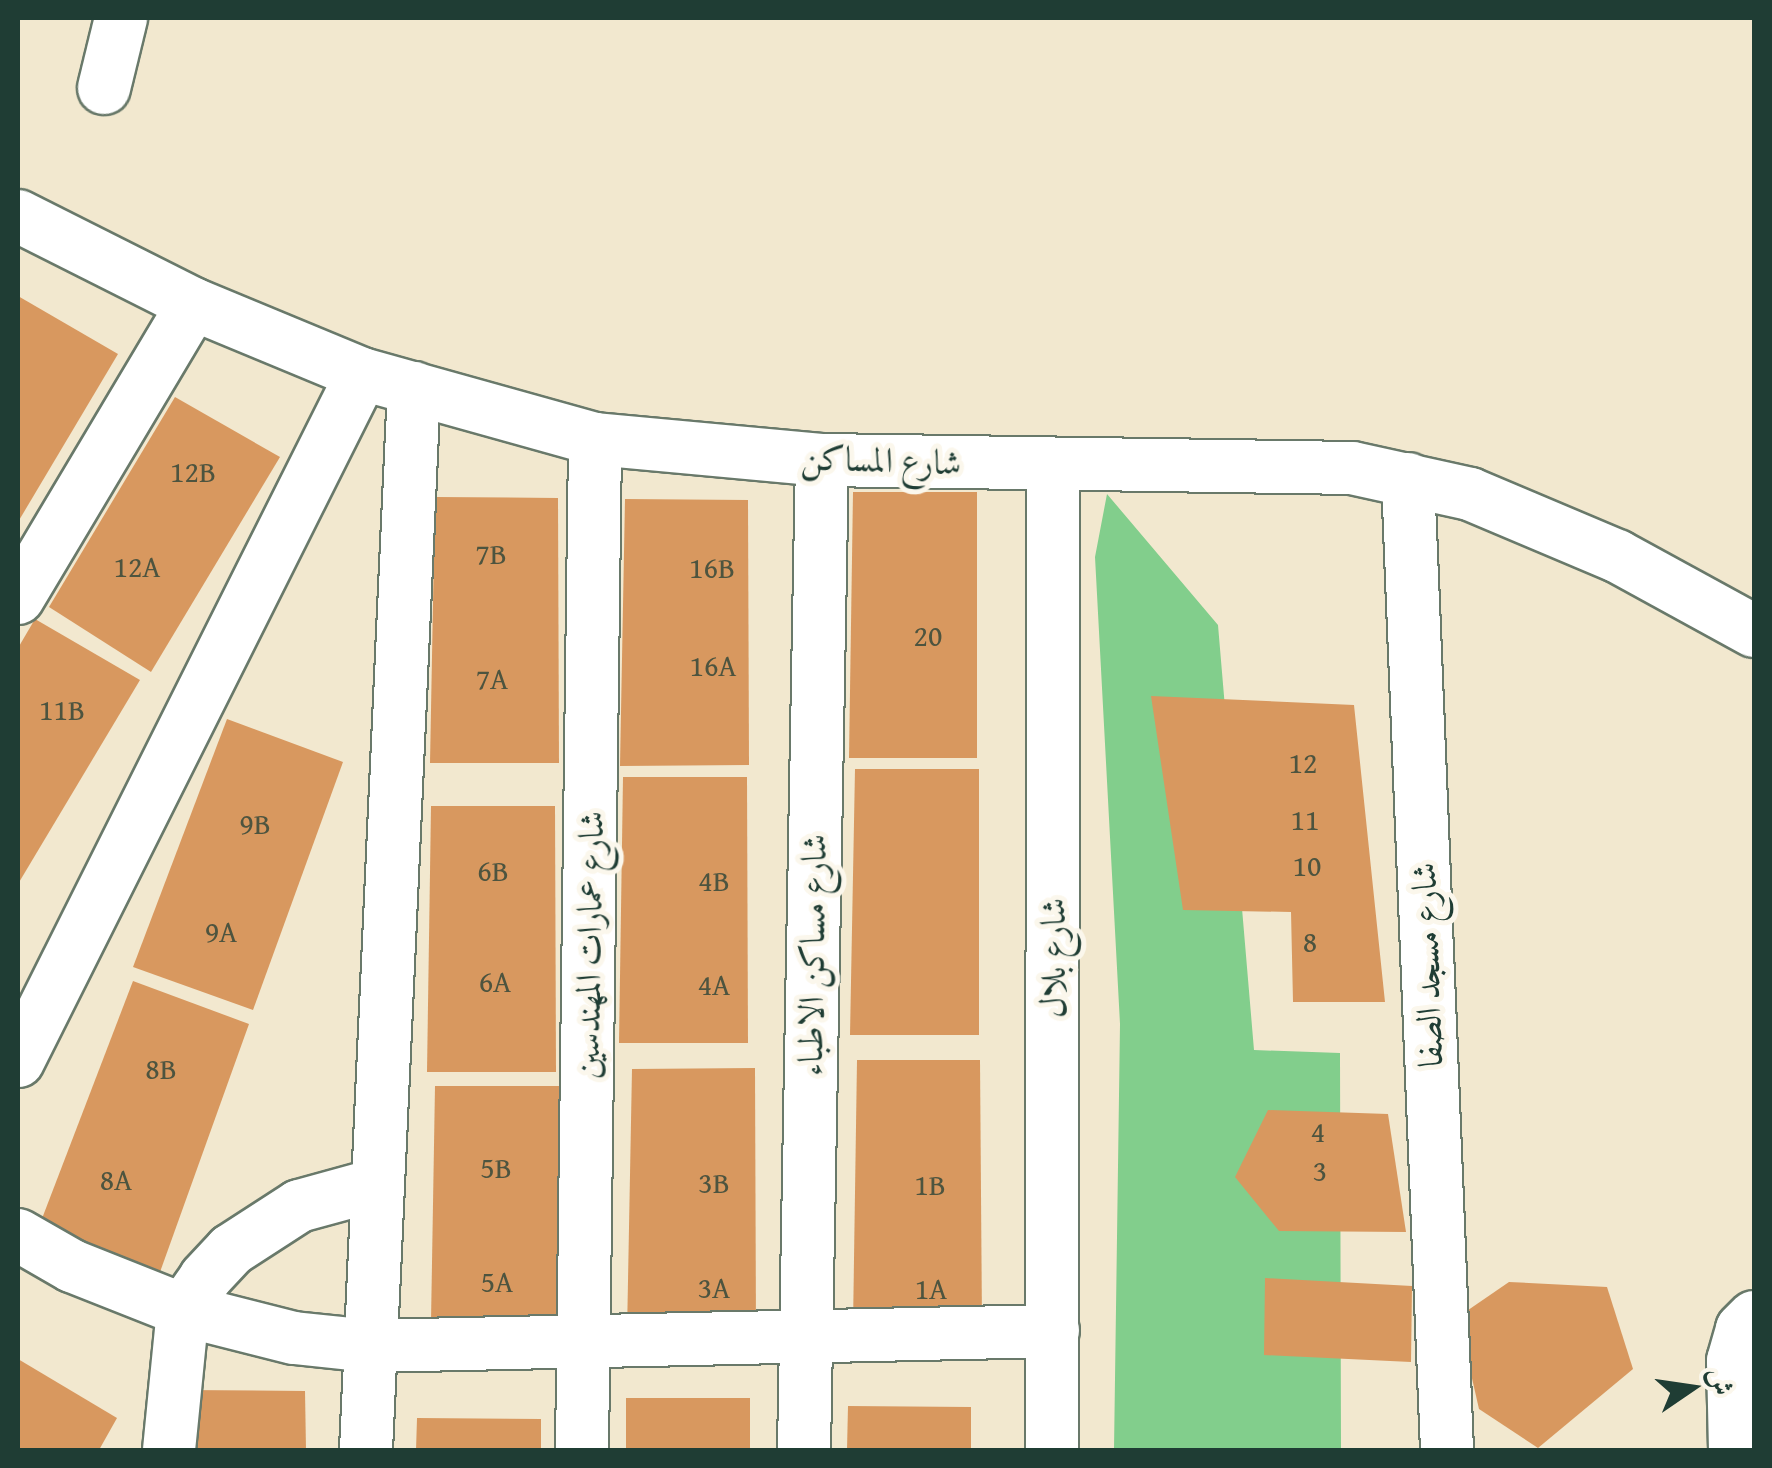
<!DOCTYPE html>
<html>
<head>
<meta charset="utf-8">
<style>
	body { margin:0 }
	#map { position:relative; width:1772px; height:1468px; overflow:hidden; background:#f2e8cf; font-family:"Gentium Book Plus",Amiri,serif }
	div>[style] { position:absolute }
	.green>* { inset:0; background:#82ce8c }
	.building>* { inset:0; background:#d8985f }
	.roads { filter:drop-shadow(2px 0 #69796a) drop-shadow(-2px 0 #69796a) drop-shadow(0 2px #69796a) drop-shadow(0 -2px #69796a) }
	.minor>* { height:52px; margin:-26px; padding:0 26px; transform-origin:26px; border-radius:26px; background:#fff }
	span { translate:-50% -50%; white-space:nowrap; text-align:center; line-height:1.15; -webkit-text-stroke:10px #fbf7ec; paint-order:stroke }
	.number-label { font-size:30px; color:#4d543f }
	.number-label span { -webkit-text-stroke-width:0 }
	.street-label { font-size:35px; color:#1f3d34 }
	.frame { position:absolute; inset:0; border:20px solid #1f3d34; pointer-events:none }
	.north { position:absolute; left:1642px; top:1338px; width:100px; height:100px; -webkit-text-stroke:8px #fbf7ec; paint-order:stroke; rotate:77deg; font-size:28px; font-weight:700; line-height:40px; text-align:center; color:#1f3d34 }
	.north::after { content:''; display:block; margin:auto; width:35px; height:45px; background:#1f3d34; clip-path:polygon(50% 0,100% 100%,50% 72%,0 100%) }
</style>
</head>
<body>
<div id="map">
	<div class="green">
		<div style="clip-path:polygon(1107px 494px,1218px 625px,1254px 1050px,1340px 1053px,1341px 1450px,1114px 1450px,1120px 1024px,1095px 557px)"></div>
	</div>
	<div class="building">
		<div style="clip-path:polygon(18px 296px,118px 354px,18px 522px)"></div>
		<div style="clip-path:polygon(175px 397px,280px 457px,151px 672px,49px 607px)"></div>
		<div style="clip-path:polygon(853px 492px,977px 492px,977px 758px,849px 758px)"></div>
		<div style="clip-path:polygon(435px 497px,558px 498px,559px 763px,430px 763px)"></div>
		<div style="clip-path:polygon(625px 499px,748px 500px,749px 765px,620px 766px)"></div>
		<div style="clip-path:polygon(35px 619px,140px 680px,18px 884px,18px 648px)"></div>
		<div style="clip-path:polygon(1151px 696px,1354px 705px,1385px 1002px,1293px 1002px,1291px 912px,1183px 910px)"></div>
		<div style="clip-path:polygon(227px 719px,343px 762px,253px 1010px,133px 967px)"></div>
		<div style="clip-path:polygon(855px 769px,979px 769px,979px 1035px,850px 1035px)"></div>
		<div style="clip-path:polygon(623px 777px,747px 777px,748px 1043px,619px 1043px)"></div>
		<div style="clip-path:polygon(431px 806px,555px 806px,556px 1072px,427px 1072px)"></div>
		<div style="clip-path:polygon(133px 981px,249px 1024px,160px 1272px,38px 1229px)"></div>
		<div style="clip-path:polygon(857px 1060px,980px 1060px,982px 1325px,853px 1326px)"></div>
		<div style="clip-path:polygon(755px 1068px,756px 1334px,627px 1334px,632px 1069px)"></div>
		<div style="clip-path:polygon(435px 1086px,559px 1086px,560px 1322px,431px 1322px)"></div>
		<div style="clip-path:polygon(1268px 1110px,1388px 1114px,1406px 1232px,1279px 1231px,1235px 1177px)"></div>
		<div style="clip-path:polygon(1265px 1278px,1412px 1286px,1411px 1362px,1264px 1355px)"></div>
		<div style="clip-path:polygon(1509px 1282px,1607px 1287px,1633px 1369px,1538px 1448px,1479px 1409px,1458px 1317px)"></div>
		<div style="clip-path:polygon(18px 1359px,117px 1418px,99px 1450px,18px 1450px)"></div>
		<div style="clip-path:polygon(182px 1390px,305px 1391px,306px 1450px,181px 1450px)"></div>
		<div style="clip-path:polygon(626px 1398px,750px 1398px,750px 1450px,626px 1450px)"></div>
		<div style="clip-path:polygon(848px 1406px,971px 1407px,971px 1450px,847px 1450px)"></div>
		<div style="clip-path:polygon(417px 1418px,541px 1419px,541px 1450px,416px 1450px)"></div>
	</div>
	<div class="roads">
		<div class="minor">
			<div style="left:104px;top:88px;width:72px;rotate:-76.3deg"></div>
			<div style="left:18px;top:216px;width:196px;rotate:26.7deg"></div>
			<div style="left:193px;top:304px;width:183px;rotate:22.5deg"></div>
			<div style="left:362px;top:374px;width:242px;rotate:15.6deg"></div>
			<div style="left:595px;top:439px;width:228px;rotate:5.3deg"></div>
			<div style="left:822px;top:460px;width:530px;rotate:0.86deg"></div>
			<div style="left:1352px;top:468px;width:121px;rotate:12.4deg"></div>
			<div style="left:1470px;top:494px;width:160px;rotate:22.9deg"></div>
			<div style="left:1617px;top:556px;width:156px;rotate:28.7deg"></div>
			<div style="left:1408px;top:479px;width:972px;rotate:87.7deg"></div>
			<div style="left:18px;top:598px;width:342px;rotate:-59.2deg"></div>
			<div style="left:18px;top:1061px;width:768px;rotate:-63.4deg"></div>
			<div style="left:18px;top:1235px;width:62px;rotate:29.9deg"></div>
			<div style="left:72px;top:1266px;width:119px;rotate:21.6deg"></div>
			<div style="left:183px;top:1310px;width:114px;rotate:14.2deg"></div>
			<div style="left:294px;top:1338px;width:78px;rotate:5.9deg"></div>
			<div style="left:372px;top:1346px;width:681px;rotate:-1.26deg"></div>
			<div style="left:169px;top:1450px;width:141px;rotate:-84.3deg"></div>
			<div style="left:183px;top:1310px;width:39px;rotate:-55deg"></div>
			<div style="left:205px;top:1278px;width:38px;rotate:-47deg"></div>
			<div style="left:231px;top:1250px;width:81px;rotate:-32.9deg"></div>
			<div style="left:299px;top:1206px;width:80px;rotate:-15.3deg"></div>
			<div style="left:366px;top:1450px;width:1063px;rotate:-87.41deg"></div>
			<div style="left:582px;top:1450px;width:1011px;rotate:-89.26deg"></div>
			<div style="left:804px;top:1450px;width:990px;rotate:-88.96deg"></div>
			<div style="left:1052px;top:1450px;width:984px;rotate:-89.94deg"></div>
			<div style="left:1735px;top:1450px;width:89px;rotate:-91.3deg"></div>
			<div style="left:1733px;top:1361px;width:33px;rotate:-74deg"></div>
			<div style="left:1742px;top:1329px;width:17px;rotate:-45deg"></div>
		</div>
	</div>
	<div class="number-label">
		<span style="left:193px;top:471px">12B</span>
		<span style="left:491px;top:553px">7B</span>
		<span style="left:137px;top:566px">12A</span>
		<span style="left:712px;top:567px">16B</span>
		<span style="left:928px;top:635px">20</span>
		<span style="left:713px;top:665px">16A</span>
		<span style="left:492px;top:678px">7A</span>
		<span style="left:62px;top:709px">11B</span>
		<span style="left:1303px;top:762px">12</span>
		<span style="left:1305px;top:819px">11</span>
		<span style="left:255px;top:823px">9B</span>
		<span style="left:1307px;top:865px">10</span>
		<span style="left:493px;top:870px">6B</span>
		<span style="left:714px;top:880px">4B</span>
		<span style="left:221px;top:931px">9A</span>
		<span style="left:1310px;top:941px">8</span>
		<span style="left:495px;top:981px">6A</span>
		<span style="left:714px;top:984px">4A</span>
		<span style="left:161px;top:1068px">8B</span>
		<span style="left:1318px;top:1131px">4</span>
		<span style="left:496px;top:1167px">5B</span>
		<span style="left:1320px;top:1170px">3</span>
		<span style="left:116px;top:1179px">8A</span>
		<span style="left:714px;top:1182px">3B</span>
		<span style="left:930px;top:1184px">1B</span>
		<span style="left:497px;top:1281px">5A</span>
		<span style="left:714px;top:1287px">3A</span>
		<span style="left:931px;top:1288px">1A</span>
	</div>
	<div class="street-label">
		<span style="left:881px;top:460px;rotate:2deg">شارع المساكن</span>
		<span style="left:589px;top:945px;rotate:-89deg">شارع عمارات المهندسين</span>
		<span style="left:812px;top:955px;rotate:-89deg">شارع مساكن الاطباء</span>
		<span style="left:1053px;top:958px;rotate:-90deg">شارع بلال</span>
		<span style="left:1427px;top:965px;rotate:-92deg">شارع مسجد الصفا</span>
	</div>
	<div class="frame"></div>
	<div class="north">ش</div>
</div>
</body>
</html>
